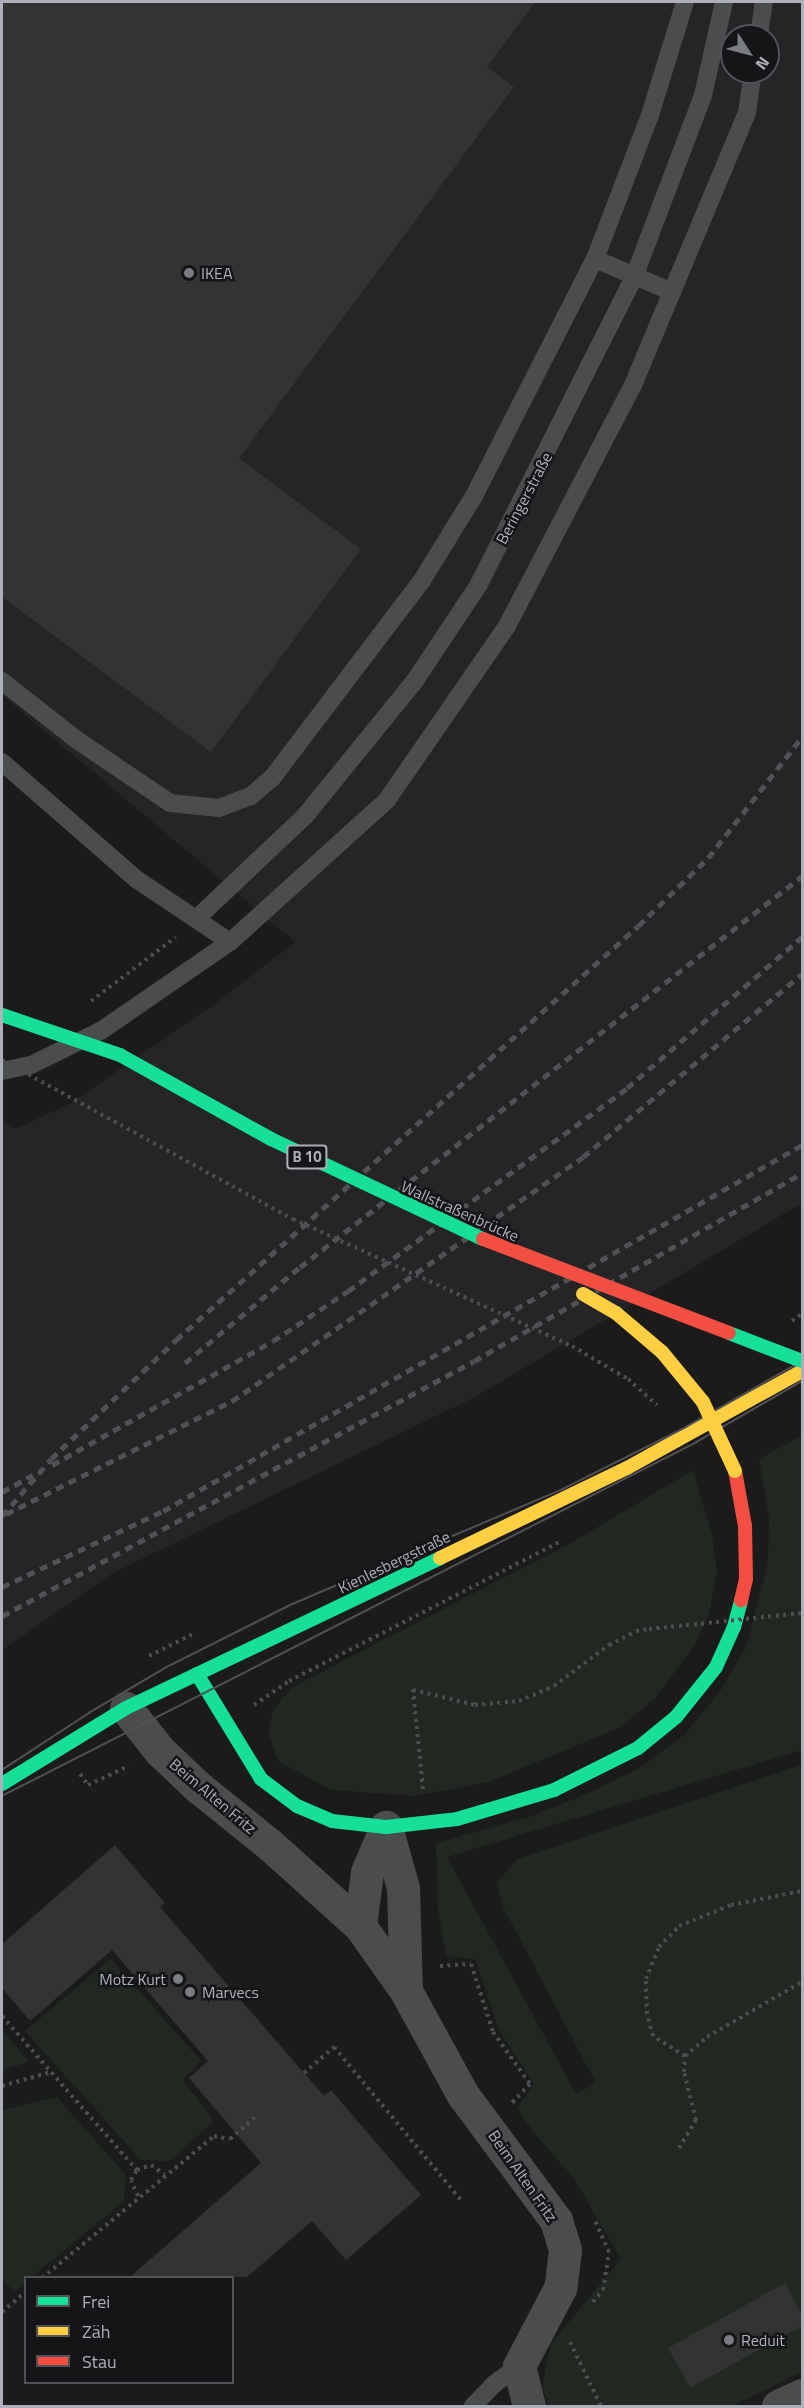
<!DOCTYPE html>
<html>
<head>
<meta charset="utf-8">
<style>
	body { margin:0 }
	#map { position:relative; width:804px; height:2408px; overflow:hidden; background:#1b1b1b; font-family:"Titillium Web",sans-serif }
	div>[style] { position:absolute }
	.built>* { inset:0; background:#252527 }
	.green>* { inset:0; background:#212822 }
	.building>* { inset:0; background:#333 }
	.path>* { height:4px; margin-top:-2px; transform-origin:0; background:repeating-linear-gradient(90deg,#4c4d50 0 3px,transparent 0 7.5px) }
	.lane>* { height:18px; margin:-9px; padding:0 9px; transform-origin:9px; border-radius:9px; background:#4b4c4e }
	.street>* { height:33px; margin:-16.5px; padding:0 16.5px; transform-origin:16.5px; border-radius:16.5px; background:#4b4c4e }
	.fast>* { height:14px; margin:-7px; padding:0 7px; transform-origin:7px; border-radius:7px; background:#16e098 }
	.slow>* { height:14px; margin:-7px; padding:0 7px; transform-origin:7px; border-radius:7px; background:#ffcf43 }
	.jam>* { height:14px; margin:-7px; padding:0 7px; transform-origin:7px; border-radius:7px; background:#f24e42 }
	.tram>* { height:1.5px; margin:-0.75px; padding:0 0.75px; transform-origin:0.75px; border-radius:0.75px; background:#505154 }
	.rail>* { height:4.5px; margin-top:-2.25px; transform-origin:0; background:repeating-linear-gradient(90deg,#505154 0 8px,transparent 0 14px) }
	.path-bridge>* { height:4px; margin-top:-2px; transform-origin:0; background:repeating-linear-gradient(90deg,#4c4d50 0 3px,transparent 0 7.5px) }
	.fast-bridge>* { height:14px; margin:-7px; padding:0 7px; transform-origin:7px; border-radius:7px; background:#16e098 }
	.slow-bridge>* { height:14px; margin:-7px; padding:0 7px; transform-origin:7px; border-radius:7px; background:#ffcf43 }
	.jam-bridge>* { height:14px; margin:-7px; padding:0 7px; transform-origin:7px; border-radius:7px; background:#f24e42 }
	.dots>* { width:16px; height:16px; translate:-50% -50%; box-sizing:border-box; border:3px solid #151517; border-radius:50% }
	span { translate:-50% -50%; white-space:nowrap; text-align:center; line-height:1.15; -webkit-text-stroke:5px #151517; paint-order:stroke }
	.shield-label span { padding:2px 4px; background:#151517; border:2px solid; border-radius:4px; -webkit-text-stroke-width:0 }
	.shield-label { font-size:15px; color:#adb0bb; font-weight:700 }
	.poi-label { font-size:16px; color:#adb0bb }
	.left { translate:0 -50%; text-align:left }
	.right { translate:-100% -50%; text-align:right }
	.street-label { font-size:16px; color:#adb0bb }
	.frame { position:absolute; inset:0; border:3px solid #adb0bb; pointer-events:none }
	.legend { position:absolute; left:24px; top:2276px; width:210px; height:108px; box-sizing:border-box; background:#151517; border:2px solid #525359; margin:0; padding:8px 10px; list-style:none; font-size:18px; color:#adb0bb }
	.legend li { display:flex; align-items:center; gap:12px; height:30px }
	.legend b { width:30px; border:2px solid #525359 }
	.north { position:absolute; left:720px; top:24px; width:60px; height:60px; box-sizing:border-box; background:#151517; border:2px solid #525359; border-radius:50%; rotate:126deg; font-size:16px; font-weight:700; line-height:24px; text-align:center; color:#adb0bb }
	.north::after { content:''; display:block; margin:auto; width:21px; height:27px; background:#7a7c83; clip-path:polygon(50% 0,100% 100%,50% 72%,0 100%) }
</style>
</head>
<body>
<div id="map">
	<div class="built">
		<div style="clip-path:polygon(evenodd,2px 2px,802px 2px,802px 1203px,475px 1397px,113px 1573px,2px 1650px,2px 1119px,15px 1129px,71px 1103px,219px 1001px,295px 942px,2px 695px,2px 2px,732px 36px,768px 36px,768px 72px,732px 72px,732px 36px)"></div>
	</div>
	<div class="green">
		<div style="clip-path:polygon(802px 1435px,802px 1750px,447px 1857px,576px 2094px,596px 2083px,503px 1907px,497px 1882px,517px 1859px,802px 1765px,802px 2372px,732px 2406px,549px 2406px,542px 2387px,551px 2344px,621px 2259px,573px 2177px,534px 2133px,517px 2108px,534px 2084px,499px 2030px,475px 1959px,446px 1956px,438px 1910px,436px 1843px,532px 1816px,591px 1792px,638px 1769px,684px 1735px,721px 1690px,747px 1645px,768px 1562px,769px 1517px,759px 1459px)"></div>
		<div style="clip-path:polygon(693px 1470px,712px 1535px,717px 1573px,708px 1617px,693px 1648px,656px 1697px,621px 1727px,489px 1782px,415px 1796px,331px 1790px,278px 1761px,268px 1732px,273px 1711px,291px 1688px,573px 1542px)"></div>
		<div style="clip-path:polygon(111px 1959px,201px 2061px,183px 2080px,214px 2121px,170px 2161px,141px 2160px,25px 2031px)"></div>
		<div style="clip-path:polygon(2px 2030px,29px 2062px,2px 2070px)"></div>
		<div style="clip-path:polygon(57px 2097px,126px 2175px,124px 2201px,32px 2277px,26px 2278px,25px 2283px,15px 2292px,2px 2279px,2px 2110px)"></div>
	</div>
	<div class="building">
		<div style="clip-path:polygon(2px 2px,535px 2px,487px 67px,514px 87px,239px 458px,361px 549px,211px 752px,2px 597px)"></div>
		<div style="clip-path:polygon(115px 1845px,165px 1903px,160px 1907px,324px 2096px,331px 2090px,421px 2195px,346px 2260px,312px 2221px,247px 2277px,130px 2277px,261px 2163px,189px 2078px,208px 2061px,112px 1950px,30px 2021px,2px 1988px,2px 1944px)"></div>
		<div style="clip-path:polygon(785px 2283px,802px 2315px,802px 2326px,690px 2388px,668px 2348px)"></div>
	</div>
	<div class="path">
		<div style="left:91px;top:1001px;width:106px;rotate:-37deg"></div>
		<div style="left:792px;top:1321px;width:12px;rotate:-35deg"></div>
		<div style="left:149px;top:1656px;width:49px;rotate:-26.6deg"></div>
		<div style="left:254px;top:1705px;width:42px;rotate:-34.4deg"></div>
		<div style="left:289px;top:1681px;width:305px;rotate:-27.2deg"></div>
		<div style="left:80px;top:1774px;width:14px;rotate:54deg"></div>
		<div style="left:88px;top:1785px;width:45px;rotate:-24.9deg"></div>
		<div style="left:423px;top:1789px;width:100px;rotate:-95.8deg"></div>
		<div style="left:413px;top:1690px;width:64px;rotate:13.6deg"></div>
		<div style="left:475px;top:1705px;width:44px;rotate:-5.2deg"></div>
		<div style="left:519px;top:1701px;width:38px;rotate:-23deg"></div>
		<div style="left:554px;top:1686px;width:69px;rotate:-36.7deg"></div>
		<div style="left:609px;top:1645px;width:30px;rotate:-27deg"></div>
		<div style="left:636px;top:1631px;width:13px;rotate:-9deg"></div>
		<div style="left:440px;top:1966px;width:31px;rotate:-4deg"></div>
		<div style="left:471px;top:1964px;width:71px;rotate:72.1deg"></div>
		<div style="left:493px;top:2032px;width:64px;rotate:54.6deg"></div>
		<div style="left:530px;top:2084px;width:28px;rotate:134deg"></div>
		<div style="left:2px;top:2016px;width:205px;rotate:48.8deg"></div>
		<div style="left:685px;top:2056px;width:38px;rotate:-148deg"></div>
		<div style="left:653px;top:2036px;width:23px;rotate:-105deg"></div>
		<div style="left:647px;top:2014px;width:35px;rotate:-92deg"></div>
		<div style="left:646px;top:1979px;width:35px;rotate:-68deg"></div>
		<div style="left:659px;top:1947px;width:29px;rotate:-46deg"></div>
		<div style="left:679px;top:1926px;width:56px;rotate:-22deg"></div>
		<div style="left:731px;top:1905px;width:72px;rotate:-11.2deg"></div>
		<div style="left:304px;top:2073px;width:40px;rotate:-41deg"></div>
		<div style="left:334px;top:2047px;width:199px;rotate:50.3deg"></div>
		<div style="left:2px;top:2086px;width:51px;rotate:-15.9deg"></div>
		<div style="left:679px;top:2148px;width:33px;rotate:-59deg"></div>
		<div style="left:696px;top:2120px;width:49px;rotate:-104deg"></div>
		<div style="left:684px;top:2072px;width:16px;rotate:-86deg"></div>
		<div style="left:685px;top:2056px;width:29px;rotate:-41deg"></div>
		<div style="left:707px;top:2037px;width:110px;rotate:-30.1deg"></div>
		<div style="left:138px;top:2196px;width:17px;rotate:-114deg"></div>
		<div style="left:131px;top:2180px;width:12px;rotate:-59deg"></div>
		<div style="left:137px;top:2170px;width:15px;rotate:-20deg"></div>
		<div style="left:151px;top:2165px;width:16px;rotate:35deg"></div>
		<div style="left:42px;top:2278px;width:223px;rotate:-39.5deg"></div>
		<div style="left:214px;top:2136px;width:16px;rotate:11deg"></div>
		<div style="left:230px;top:2139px;width:35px;rotate:-41deg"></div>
		<div style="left:593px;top:2302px;width:16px;rotate:-50deg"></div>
		<div style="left:603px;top:2290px;width:38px;rotate:-81deg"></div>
		<div style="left:609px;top:2252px;width:34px;rotate:-114deg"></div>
		<div style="left:2px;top:2312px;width:32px;rotate:-41deg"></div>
		<div style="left:570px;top:2342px;width:71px;rotate:64.2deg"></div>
	</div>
	<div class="lane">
		<div style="left:759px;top:36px;width:34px;rotate:-82deg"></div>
		<div style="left:595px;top:259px;width:84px;rotate:23.2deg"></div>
		<div style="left:2px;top:681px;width:95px;rotate:38.2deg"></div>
		<div style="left:77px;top:740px;width:112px;rotate:34.1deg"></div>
		<div style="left:170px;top:803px;width:49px;rotate:5.8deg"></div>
		<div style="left:219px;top:808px;width:34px;rotate:-21deg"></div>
		<div style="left:251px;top:796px;width:28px;rotate:-41deg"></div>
		<div style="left:272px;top:778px;width:246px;rotate:-52.8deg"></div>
		<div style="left:421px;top:582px;width:101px;rotate:-58.4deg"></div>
		<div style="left:474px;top:496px;width:266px;rotate:-63deg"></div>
		<div style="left:595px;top:259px;width:154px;rotate:-69.1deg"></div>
		<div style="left:650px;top:115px;width:118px;rotate:-72.8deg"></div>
		<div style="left:2px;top:762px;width:178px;rotate:41.1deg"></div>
		<div style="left:136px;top:879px;width:113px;rotate:33.8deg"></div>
		<div style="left:196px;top:919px;width:150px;rotate:-43.4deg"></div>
		<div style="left:305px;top:816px;width:173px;rotate:-50.9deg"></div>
		<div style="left:414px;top:682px;width:118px;rotate:-56.4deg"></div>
		<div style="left:479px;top:584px;width:344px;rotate:-63.2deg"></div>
		<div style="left:634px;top:277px;width:195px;rotate:-69.2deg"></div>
		<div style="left:703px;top:95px;width:95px;rotate:-77.3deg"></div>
		<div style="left:2px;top:1071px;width:30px;rotate:-12deg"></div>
		<div style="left:31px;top:1065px;width:79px;rotate:-26.2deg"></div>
		<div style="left:102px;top:1030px;width:155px;rotate:-34.5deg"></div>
		<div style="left:230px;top:942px;width:212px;rotate:-42.1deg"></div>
		<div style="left:387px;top:800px;width:211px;rotate:-55.4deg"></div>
		<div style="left:507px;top:626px;width:272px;rotate:-62.4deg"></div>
		<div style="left:633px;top:385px;width:296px;rotate:-67.3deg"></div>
		<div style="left:747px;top:112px;width:40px;rotate:-81.5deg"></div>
		<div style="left:473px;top:2406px;width:30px;rotate:-46deg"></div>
		<div style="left:494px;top:2384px;width:31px;rotate:-36deg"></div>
	</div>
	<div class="street">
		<div style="left:126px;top:1708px;width:55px;rotate:51.7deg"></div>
		<div style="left:160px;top:1751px;width:52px;rotate:43.5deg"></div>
		<div style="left:198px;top:1787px;width:91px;rotate:38.8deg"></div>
		<div style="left:269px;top:1844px;width:122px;rotate:42deg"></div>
		<div style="left:360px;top:1926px;width:80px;rotate:54.7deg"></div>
		<div style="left:406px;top:1991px;width:119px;rotate:61.3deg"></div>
		<div style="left:463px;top:2095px;width:156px;rotate:53.4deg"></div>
		<div style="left:556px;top:2220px;width:31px;rotate:73deg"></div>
		<div style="left:565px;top:2250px;width:38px;rotate:97deg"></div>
		<div style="left:560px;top:2288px;width:88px;rotate:117.7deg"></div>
		<div style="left:519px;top:2366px;width:41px;rotate:76deg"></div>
		<div style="left:386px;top:1827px;width:63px;rotate:74.4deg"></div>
		<div style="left:403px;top:1888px;width:103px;rotate:88.3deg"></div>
		<div style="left:360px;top:1926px;width:54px;rotate:-82.6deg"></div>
		<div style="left:367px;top:1872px;width:49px;rotate:-67.1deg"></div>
		<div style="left:778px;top:2406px;width:26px;rotate:-25deg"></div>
	</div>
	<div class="fast">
		<div style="left:197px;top:1674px;width:123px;rotate:58.6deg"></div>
		<div style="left:261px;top:1779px;width:45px;rotate:36.9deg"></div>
		<div style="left:297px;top:1806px;width:38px;rotate:23deg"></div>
		<div style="left:332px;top:1821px;width:54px;rotate:6.3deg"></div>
		<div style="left:2px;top:1784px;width:145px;rotate:-31.5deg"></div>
		<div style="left:126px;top:1708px;width:348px;rotate:-25.5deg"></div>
		<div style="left:386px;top:1827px;width:71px;rotate:-6.4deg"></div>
		<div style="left:457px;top:1819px;width:101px;rotate:-16.6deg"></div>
		<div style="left:554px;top:1790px;width:94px;rotate:-26.6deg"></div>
		<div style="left:638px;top:1748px;width:49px;rotate:-39.2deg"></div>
		<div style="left:676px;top:1717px;width:64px;rotate:-51.3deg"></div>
		<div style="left:716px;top:1667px;width:44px;rotate:-65.8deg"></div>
		<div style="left:734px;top:1627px;width:28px;rotate:-75deg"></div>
	</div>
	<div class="slow">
		<div style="left:440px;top:1558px;width:208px;rotate:-25.7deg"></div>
		<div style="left:627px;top:1468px;width:200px;rotate:-29deg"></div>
	</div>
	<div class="jam">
		<div style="left:735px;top:1471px;width:56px;rotate:79.7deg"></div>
		<div style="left:745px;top:1526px;width:53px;rotate:88.9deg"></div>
		<div style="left:746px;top:1579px;width:22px;rotate:103deg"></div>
	</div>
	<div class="tram">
		<div style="left:2px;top:1770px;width:104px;rotate:-33.2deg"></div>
		<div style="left:89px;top:1713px;width:88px;rotate:-30.6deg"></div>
		<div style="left:165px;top:1668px;width:140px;rotate:-26.7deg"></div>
		<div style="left:290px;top:1605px;width:294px;rotate:-23deg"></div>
		<div style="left:561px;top:1490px;width:140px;rotate:-26.7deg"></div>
		<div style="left:686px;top:1427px;width:133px;rotate:-29.6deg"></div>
		<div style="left:2px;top:1796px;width:778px;rotate:-26.99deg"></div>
		<div style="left:695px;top:1443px;width:124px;rotate:-30.1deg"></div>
	</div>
	<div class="rail">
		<div style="left:185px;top:1363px;width:150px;rotate:-39.9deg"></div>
		<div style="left:300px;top:1267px;width:636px;rotate:-37.91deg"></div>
		<div style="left:52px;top:1465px;width:253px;rotate:-29.3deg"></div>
		<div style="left:273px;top:1341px;width:90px;rotate:-33.7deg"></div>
		<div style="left:348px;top:1291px;width:345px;rotate:-36deg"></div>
		<div style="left:627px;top:1088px;width:231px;rotate:-40.8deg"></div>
		<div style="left:2px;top:1492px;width:35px;rotate:-29deg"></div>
		<div style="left:6px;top:1514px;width:253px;rotate:-26.6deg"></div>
		<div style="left:232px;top:1401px;width:427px;rotate:-34.8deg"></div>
		<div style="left:583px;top:1157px;width:285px;rotate:-39.9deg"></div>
		<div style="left:2px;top:1516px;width:75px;rotate:-49.3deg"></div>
		<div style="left:51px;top:1459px;width:173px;rotate:-43.6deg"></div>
		<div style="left:176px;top:1340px;width:620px;rotate:-41.86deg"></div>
		<div style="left:638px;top:926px;width:98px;rotate:-44.2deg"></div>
		<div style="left:708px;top:858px;width:153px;rotate:-52.2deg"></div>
		<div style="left:2px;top:1587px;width:178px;rotate:-25.3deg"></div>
		<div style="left:163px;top:1511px;width:736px;rotate:-29.8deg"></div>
		<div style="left:2px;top:1616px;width:536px;rotate:-28.38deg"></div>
		<div style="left:474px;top:1361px;width:378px;rotate:-29.8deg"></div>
	</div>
	<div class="path-bridge">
		<div style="left:2px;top:1060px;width:332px;rotate:28.7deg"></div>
		<div style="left:293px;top:1219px;width:307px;rotate:24.5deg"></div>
		<div style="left:572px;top:1346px;width:65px;rotate:30.5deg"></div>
		<div style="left:628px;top:1379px;width:39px;rotate:42deg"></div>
		<div style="left:649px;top:1629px;width:154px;rotate:-6deg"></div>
	</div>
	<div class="fast-bridge">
		<div style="left:2px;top:1015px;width:125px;rotate:18.7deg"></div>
		<div style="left:120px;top:1055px;width:173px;rotate:29.1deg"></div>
		<div style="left:271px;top:1139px;width:234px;rotate:25.3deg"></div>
		<div style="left:729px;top:1333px;width:78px;rotate:21deg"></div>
	</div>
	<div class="slow-bridge">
		<div style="left:583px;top:1294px;width:38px;rotate:30deg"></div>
		<div style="left:616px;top:1313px;width:60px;rotate:40.3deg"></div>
		<div style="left:662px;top:1352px;width:65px;rotate:50.6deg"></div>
		<div style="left:703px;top:1402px;width:76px;rotate:65.1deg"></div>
	</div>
	<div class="jam-bridge">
		<div style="left:483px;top:1239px;width:263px;rotate:20.9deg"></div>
	</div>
	<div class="dots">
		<div style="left:189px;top:273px;background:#7a7c83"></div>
		<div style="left:178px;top:1979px;background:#7a7c83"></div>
		<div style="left:190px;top:1992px;background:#7a7c83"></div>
		<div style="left:729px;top:2340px;background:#7a7c83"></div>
	</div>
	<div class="shield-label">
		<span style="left:307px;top:1157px">B 10</span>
	</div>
	<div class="poi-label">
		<span class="left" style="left:201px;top:273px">IKEA</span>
		<span class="right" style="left:166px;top:1979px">Motz Kurt</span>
		<span class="left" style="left:202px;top:1992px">Marvecs</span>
		<span class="left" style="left:741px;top:2340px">Reduit</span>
	</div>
	<div class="street-label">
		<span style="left:524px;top:498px;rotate:-62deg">Beringerstraße</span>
		<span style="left:460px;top:1211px;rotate:24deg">Wallstraßenbrücke</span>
		<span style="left:394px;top:1562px;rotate:-26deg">Kienlesbergstraße</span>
		<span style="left:213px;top:1796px;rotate:40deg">Beim Alten Fritz</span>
		<span style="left:523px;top:2176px;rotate:55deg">Beim Alten Fritz</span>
	</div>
	<div class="frame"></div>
	<ul class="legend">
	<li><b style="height:8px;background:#16e098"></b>Frei</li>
	<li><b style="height:8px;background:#ffcf43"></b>Zäh</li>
	<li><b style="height:8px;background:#f24e42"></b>Stau</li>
	</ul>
	<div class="north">N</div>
</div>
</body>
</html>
